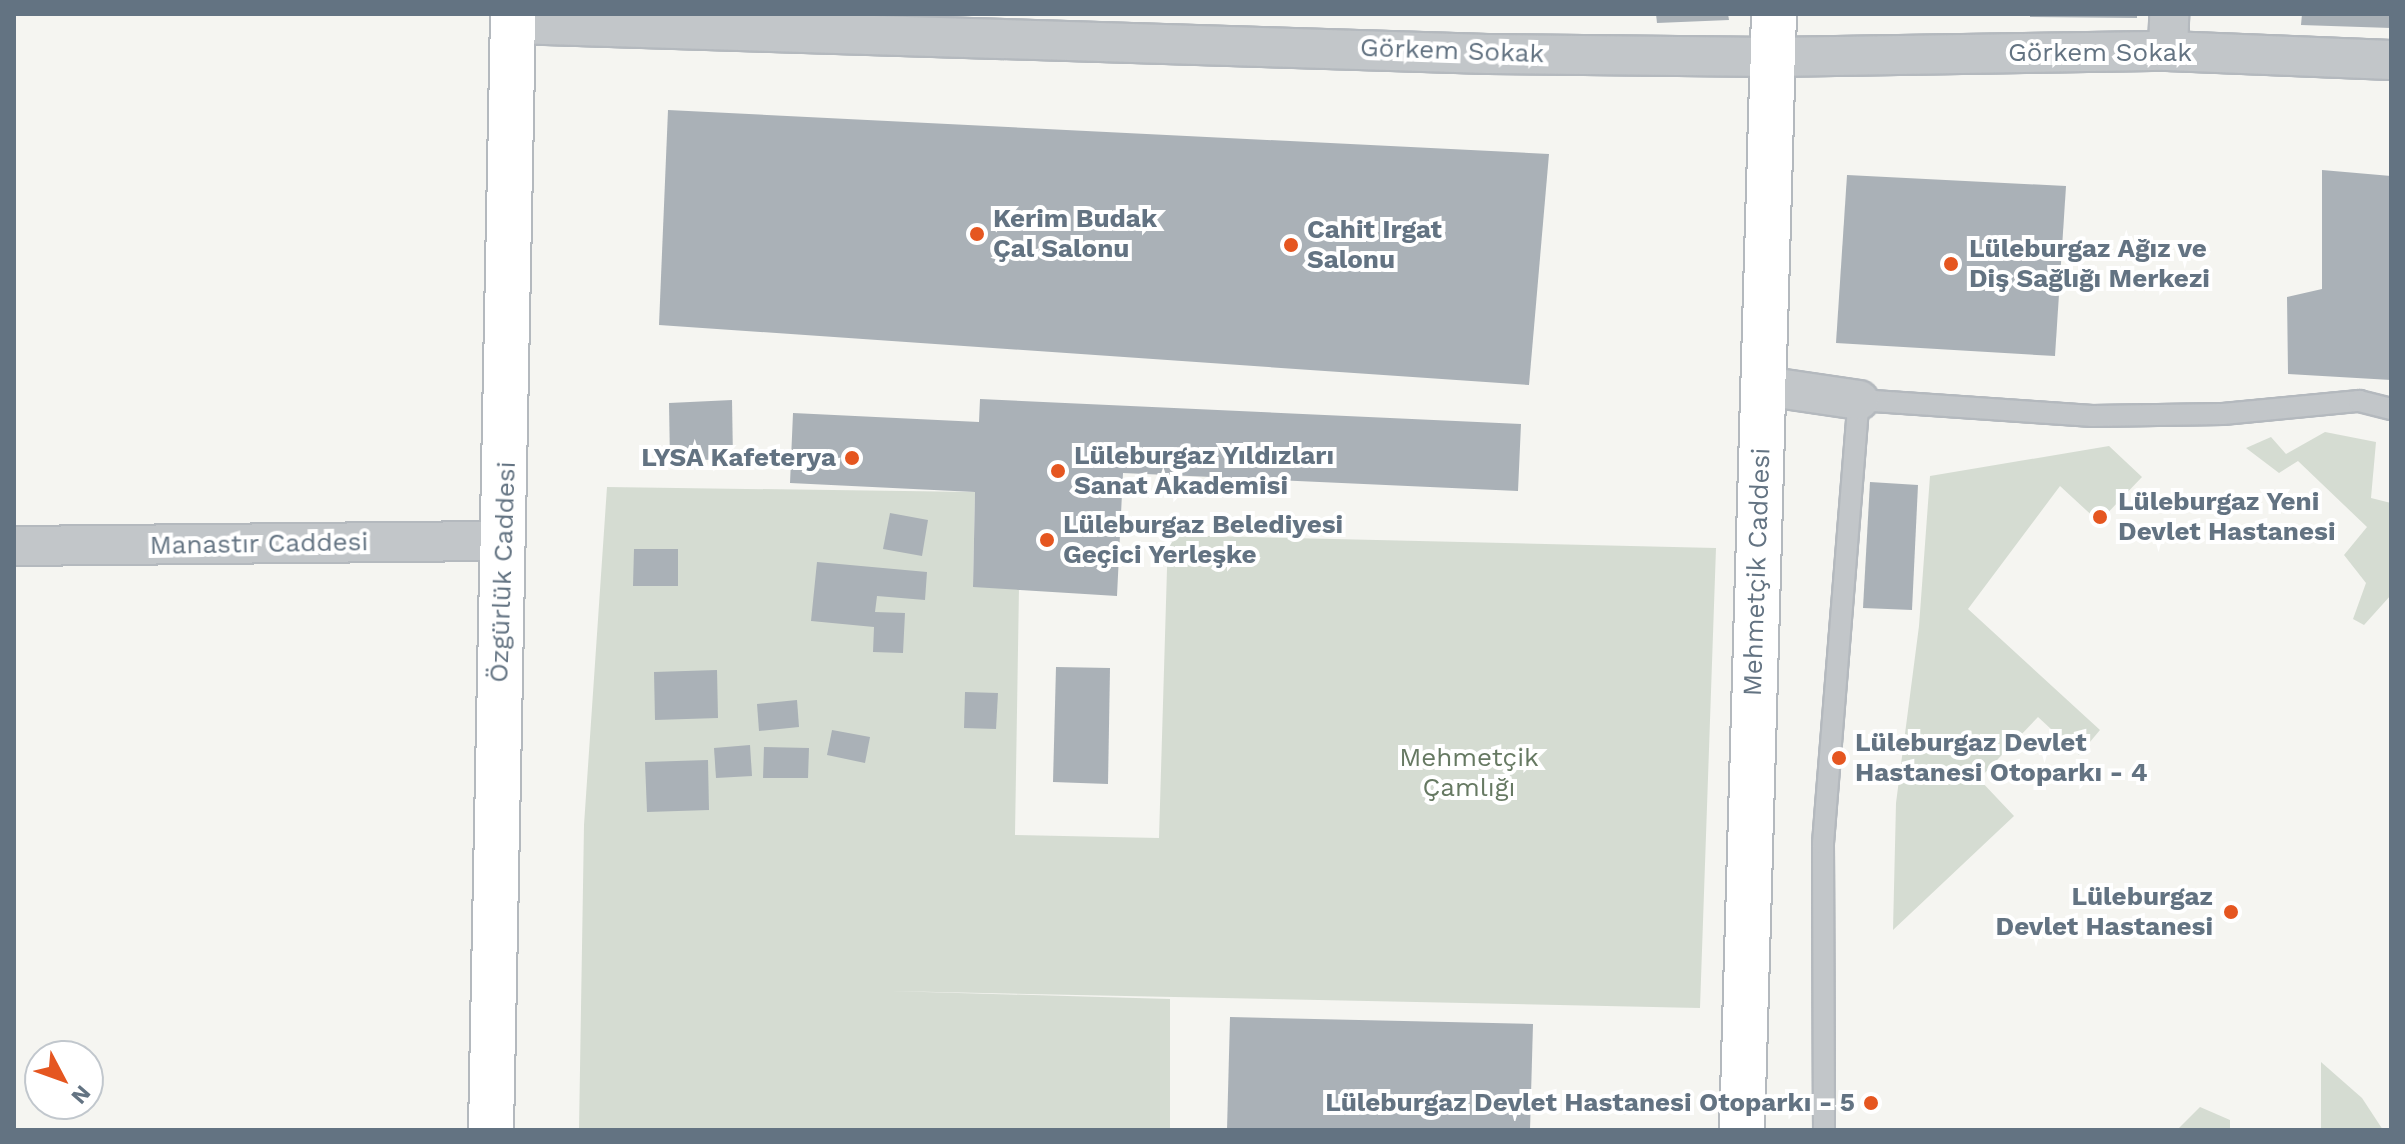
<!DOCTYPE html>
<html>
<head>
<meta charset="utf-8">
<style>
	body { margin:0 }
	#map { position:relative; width:2405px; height:1144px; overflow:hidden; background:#f5f5f1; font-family:"Work Sans",sans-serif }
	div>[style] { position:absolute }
	.green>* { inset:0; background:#d5dcd2 }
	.building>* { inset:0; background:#aab1b7 }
	.roads { filter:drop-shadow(2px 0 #b4b9be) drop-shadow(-2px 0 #b4b9be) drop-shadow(0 2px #b4b9be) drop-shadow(0 -2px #b4b9be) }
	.lane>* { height:20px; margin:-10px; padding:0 10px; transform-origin:10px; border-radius:10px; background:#c2c6c9 }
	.street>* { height:38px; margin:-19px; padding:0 19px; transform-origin:19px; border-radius:19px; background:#c2c6c9 }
	.secondary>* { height:44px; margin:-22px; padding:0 22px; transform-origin:22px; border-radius:22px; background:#fff }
	.dots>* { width:22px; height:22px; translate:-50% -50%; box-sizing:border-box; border:4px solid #fff; border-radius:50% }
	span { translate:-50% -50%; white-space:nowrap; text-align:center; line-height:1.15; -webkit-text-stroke:8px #fff; paint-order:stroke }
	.street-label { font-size:26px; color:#637382 }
	.poi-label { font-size:26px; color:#637382; font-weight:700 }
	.left { translate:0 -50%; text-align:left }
	.right { translate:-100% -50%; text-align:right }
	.park-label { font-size:26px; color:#667962 }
	.frame { position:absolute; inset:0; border:16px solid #637382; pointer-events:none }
	.north { position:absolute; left:24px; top:1040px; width:80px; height:80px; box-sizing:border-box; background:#fff; border:2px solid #c1c7cd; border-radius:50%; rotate:131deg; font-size:22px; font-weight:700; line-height:32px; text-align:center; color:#637382 }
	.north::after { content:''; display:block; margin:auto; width:28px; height:36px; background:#e55620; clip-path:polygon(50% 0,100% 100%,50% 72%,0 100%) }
</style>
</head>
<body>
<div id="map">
	<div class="green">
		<div style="clip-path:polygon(2325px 432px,2376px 442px,2371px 498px,2391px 503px,2391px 595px,2364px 625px,2353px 619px,2366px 583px,2344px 555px,2367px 527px,2298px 461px,2279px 473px,2246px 448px,2271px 437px,2286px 454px)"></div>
		<div style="clip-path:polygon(2109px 446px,2142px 477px,2099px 522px,2060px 486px,1968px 609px,2100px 730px,2079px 755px,2038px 717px,1979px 779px,2014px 816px,1893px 930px,1896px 803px,1919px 626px,1930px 476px)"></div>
		<div style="clip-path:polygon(607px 487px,975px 492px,973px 586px,1019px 587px,1015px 835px,1159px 838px,1168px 535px,1716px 548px,1700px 1008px,890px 991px,1170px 999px,1170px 1130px,579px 1130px,584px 825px)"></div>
		<div style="clip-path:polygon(2321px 1062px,2362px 1098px,2383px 1130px,2321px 1130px)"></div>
		<div style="clip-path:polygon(2200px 1107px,2230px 1120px,2230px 1130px,2177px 1130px)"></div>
	</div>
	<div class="building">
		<div style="clip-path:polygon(1656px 14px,1728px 14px,1729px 20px,1657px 23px)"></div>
		<div style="clip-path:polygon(2030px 14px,2137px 14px,2137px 18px,2030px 17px)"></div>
		<div style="clip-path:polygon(2302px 14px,2391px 14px,2391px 28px,2301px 25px)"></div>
		<div style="clip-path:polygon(668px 110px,1549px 154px,1529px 385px,659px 325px)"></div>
		<div style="clip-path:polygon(2322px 170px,2391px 176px,2391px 380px,2288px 374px,2287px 297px,2322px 289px)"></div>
		<div style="clip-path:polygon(1847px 175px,2066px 186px,2055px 356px,1836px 343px)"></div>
		<div style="clip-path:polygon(980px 399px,1521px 424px,1518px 491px,1123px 473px,1117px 596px,973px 587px,975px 492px,790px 483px,793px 413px,979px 422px)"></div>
		<div style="clip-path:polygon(732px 400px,733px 459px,670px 461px,669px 403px)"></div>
		<div style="clip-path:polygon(1870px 482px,1918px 485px,1912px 610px,1863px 608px)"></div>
		<div style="clip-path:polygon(890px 513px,928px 520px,922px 556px,883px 549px)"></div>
		<div style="clip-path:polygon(634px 549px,678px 549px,678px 586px,633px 586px)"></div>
		<div style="clip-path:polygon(817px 562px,927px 572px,925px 600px,877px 596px,875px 612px,905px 613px,903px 653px,873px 652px,874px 627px,811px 621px)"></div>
		<div style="clip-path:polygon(1056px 667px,1110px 668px,1108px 784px,1053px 782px)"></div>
		<div style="clip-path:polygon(717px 670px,718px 718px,655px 720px,654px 672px)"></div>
		<div style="clip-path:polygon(965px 692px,998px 693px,996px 729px,964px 728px)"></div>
		<div style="clip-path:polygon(797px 700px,799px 727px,759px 731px,757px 704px)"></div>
		<div style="clip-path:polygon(832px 730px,870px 737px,865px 763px,827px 755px)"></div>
		<div style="clip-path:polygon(750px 745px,752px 776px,716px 778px,714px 748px)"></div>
		<div style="clip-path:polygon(764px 747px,809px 748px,808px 778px,763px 778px)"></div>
		<div style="clip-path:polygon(708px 760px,709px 810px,647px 812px,645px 762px)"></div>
		<div style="clip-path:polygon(1230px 1017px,1533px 1024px,1530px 1130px,1227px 1130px)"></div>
	</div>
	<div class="roads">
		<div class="lane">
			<div style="left:1824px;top:1130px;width:287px;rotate:-90.2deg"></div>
			<div style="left:1823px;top:843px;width:444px;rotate:-85.4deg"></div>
			<div style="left:1859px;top:400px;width:234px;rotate:3.9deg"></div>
			<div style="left:2092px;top:416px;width:131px;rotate:-0.9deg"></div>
			<div style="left:2223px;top:414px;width:137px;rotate:-5.5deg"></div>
			<div style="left:2359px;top:401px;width:33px;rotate:14deg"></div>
		</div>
		<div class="street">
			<div style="left:513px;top:24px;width:975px;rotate:1.76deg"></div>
			<div style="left:1488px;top:54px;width:284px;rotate:0.6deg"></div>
			<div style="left:1772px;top:57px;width:396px;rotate:-0.9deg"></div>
			<div style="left:2168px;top:51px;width:223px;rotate:2.3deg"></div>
			<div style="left:2168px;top:51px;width:37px;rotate:-88deg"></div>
			<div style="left:1764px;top:386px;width:96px;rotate:8.4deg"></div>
			<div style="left:14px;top:546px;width:491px;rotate:-0.6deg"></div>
		</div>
		<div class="secondary">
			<div style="left:491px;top:1130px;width:1116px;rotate:-88.87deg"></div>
			<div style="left:1742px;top:1130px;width:1116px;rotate:-88.36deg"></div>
		</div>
	</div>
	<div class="dots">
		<div style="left:977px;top:234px;background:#e55620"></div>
		<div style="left:1291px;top:245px;background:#e55620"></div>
		<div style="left:1951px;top:264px;background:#e55620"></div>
		<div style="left:852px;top:458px;background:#e55620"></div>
		<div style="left:1058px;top:471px;background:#e55620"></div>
		<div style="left:2100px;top:517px;background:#e55620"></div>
		<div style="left:1047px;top:540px;background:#e55620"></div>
		<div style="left:1839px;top:758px;background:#e55620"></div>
		<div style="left:2231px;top:912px;background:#e55620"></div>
		<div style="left:1871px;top:1103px;background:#e55620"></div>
	</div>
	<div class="street-label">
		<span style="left:1452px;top:51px;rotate:2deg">Görkem Sokak</span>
		<span style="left:2100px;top:53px">Görkem Sokak</span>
		<span style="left:259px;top:544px;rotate:-1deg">Manastır Caddesi</span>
		<span style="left:503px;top:572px;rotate:-88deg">Özgürlük Caddesi</span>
		<span style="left:1757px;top:572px;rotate:-88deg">Mehmetçik Caddesi</span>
	</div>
	<div class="poi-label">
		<span class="left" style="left:993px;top:234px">Kerim Budak<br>Çal Salonu</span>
		<span class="left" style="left:1307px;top:245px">Cahit Irgat<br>Salonu</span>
		<span class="left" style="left:1969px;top:264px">Lüleburgaz Ağız ve<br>Diş Sağlığı Merkezi</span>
		<span class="left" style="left:1074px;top:471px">Lüleburgaz Yıldızları<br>Sanat Akademisi</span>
		<span class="right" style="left:836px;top:458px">LYSA Kafeterya</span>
		<span class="left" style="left:2118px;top:517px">Lüleburgaz Yeni<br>Devlet Hastanesi</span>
		<span class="left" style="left:1063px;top:540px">Lüleburgaz Belediyesi<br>Geçici Yerleşke</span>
		<span class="left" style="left:1855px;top:758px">Lüleburgaz Devlet<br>Hastanesi Otoparkı - 4</span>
		<span class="right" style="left:2213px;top:912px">Lüleburgaz<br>Devlet Hastanesi</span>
		<span class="right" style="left:1855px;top:1103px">Lüleburgaz Devlet Hastanesi Otoparkı - 5</span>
	</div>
	<div class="park-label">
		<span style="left:1469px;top:773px">Mehmetçik<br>Çamlığı</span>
	</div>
	<div class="frame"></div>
	<div class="north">N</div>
</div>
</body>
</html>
